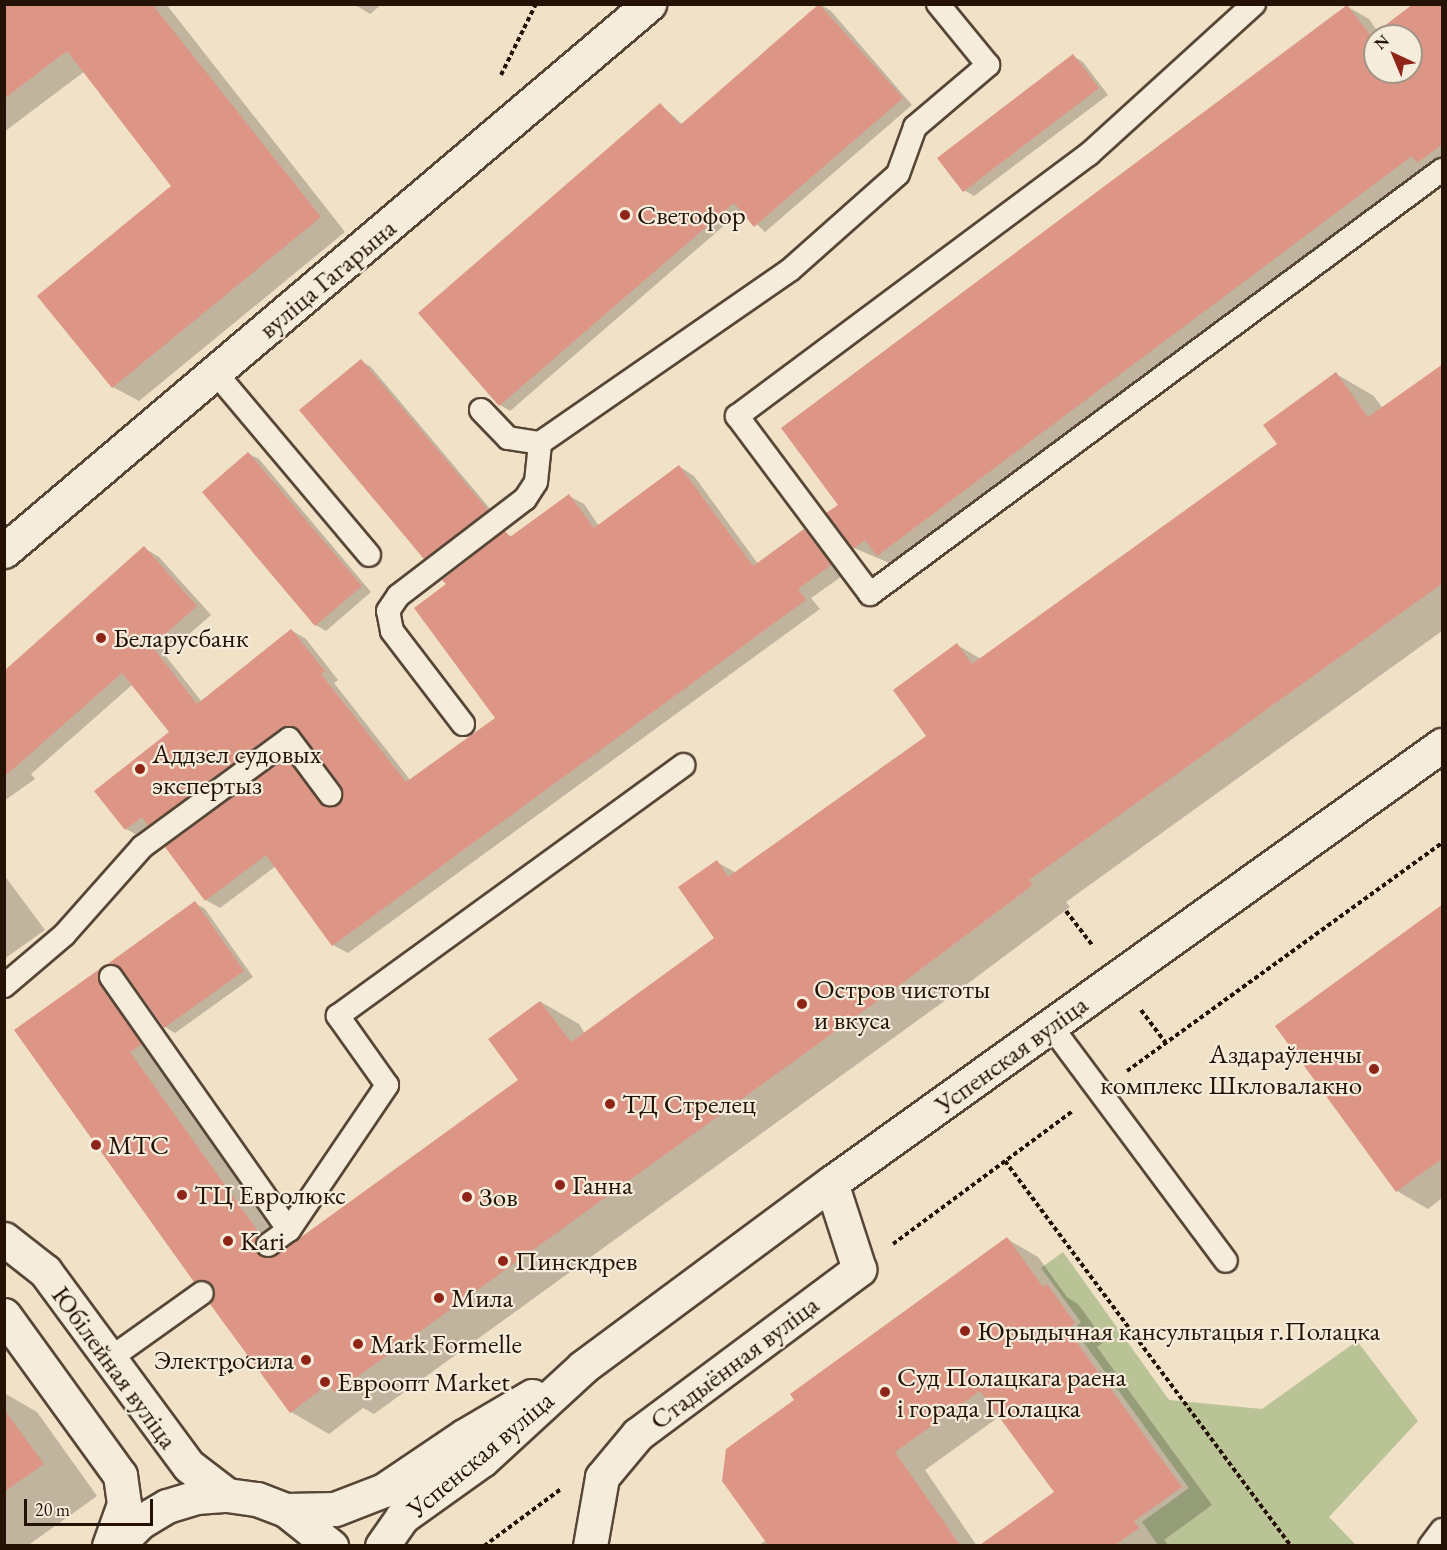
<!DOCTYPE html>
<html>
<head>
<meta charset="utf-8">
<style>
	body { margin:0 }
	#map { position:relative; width:1447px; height:1550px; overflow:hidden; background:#f0e1c7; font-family:"EB Garamond",serif }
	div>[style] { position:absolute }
	.green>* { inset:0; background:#bac396 }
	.shadow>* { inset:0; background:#0003 }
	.building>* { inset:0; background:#dd9686 }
	.path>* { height:4px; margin-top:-2px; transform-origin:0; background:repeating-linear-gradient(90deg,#241205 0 4.5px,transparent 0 7.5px) }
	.roads { filter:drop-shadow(2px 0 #574636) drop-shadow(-2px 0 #574636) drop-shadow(0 2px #574636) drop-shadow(0 -2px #574636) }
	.lane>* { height:22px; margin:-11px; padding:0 11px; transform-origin:11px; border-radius:11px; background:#f5ecdb }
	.street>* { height:33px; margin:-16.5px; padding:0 16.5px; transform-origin:16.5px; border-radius:16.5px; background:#f5ecdb }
	.secondary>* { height:33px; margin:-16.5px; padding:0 16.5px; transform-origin:16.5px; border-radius:16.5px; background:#f5ecdb }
	.dots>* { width:16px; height:16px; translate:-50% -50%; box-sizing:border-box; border:3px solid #f5ecdb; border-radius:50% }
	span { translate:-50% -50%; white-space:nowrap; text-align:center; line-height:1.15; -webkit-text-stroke:4.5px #f5ecdb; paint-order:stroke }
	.poi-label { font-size:27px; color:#241205 }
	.left { translate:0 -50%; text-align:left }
	.right { translate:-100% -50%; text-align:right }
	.street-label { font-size:27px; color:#241205 }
	.frame { position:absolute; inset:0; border:6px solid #241205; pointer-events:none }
	.north { position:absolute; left:1363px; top:24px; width:60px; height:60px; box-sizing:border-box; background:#f5ecdb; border:2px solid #a19585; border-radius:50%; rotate:316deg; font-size:16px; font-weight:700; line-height:24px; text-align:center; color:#241205 }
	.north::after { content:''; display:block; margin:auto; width:21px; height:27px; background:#8f2418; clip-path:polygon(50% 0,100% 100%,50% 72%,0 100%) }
	.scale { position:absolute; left:24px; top:1499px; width:129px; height:27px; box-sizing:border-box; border:3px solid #241205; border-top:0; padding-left:8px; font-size:18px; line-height:21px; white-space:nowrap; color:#241205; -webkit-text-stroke:4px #f5ecdb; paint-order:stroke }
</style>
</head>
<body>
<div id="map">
	<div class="green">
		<div style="clip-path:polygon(1063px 1252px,1169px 1400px,1262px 1409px,1357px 1341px,1418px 1421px,1329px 1517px,1356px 1545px,1158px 1545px,1142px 1522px,1189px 1488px,1074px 1329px,1081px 1322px,1041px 1268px)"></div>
	</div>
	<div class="shadow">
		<div style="clip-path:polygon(4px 4px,166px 4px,345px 232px,139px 401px,113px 387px,39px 296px,173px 186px,85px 71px,4px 132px)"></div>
		<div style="clip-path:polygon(354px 4px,382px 4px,370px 14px)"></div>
		<div style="clip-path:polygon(evenodd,1442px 4px,1442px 171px,899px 567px,854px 548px,840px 505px,1348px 7px,1369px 19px,1378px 32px,1442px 4px,1375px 36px,1411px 36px,1411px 72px,1375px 72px,1375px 36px)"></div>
		<div style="clip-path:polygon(821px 5px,831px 11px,912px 105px,765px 232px,742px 210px,510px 411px,500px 405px,420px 313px,661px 105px,683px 125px)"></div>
		<div style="clip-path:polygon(1073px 56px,1083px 62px,1108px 95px,974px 196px,964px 190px)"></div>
		<div style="clip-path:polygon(361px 361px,371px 367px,497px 517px,436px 564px,425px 558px)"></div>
		<div style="clip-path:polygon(1442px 366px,1442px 631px,1066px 902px,1070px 907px,943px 1002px,374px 1414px,363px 1408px,329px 1434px,291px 1412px,217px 1293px,195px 1281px,16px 1030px,101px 970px,139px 992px,138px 1008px,167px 1075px,291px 1247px,520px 1081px,541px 1002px,579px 1024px,585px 1034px,716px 938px,717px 862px,736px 873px,928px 736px,957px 645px,981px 659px,1279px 445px,1336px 374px,1374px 396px,1383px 409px)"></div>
		<div style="clip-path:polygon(249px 454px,259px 459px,371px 592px,326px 631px,316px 625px,204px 492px)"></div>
		<div style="clip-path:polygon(680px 467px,694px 476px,758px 564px,805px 531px,819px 539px,845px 574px,811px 598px,820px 609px,348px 953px,333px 945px,276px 866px,220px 908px,206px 900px,286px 760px,301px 768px,331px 809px,340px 806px,345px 793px,342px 785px,302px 735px,141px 837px,126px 829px,171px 732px,133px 684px,31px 774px,35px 779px,4px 801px,4px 673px,144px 548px,159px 557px,211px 615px,165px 655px,202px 702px,291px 630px,306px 639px,338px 680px,334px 683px,411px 781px,497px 718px,448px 585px,505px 533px,513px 537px,569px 496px,584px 504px,599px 526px)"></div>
		<div style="clip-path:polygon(4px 875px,45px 930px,4px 959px)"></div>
		<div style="clip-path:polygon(195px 903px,205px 909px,253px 977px,175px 1033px,165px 1027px,126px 972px,109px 965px)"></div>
		<div style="clip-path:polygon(1442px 907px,1442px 1198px,1428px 1209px,1397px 1191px)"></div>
		<div style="clip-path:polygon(1007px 1239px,1038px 1257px,1067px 1297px,1078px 1304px,1105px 1341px,1097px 1347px,1212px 1505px,1164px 1540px,1169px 1546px,982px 1546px,1056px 1493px,1000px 1416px,925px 1470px,977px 1546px,758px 1546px,766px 1540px,796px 1401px)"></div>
		<div style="clip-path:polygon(4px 1393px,37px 1412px,97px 1496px,27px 1546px,4px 1546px)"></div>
	</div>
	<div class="building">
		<div style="clip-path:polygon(4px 4px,152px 4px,321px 217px,112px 388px,37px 296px,171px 186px,67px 51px,4px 99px)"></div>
		<div style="clip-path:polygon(819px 4px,903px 98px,754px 227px,734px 203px,499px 406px,418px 313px,660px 103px,680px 125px)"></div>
		<div style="clip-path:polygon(evenodd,1413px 4px,1443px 4px,1443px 144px,1417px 163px,1412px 156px,877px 556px,865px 540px,853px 549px,826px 513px,838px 505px,781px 428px,1347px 5px,1371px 36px,1413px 4px,1375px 36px,1411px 36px,1411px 72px,1375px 72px,1375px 36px)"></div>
		<div style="clip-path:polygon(1073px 54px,1099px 88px,963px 192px,937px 158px)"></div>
		<div style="clip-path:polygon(361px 359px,488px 510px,424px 559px,299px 410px)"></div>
		<div style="clip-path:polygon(1443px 364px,1443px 583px,1029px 880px,1033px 885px,905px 981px,335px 1393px,328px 1384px,290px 1413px,210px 1304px,215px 1292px,213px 1285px,201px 1280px,194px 1282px,14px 1030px,101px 968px,100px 985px,142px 1044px,130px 1052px,260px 1234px,256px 1240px,257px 1252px,263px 1257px,275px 1256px,518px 1080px,488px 1039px,540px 1001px,571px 1042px,714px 938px,678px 887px,717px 860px,728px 877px,926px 736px,893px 690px,957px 643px,972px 664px,1277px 444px,1263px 425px,1336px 372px,1368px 417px)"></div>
		<div style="clip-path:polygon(248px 452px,362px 586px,315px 626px,202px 492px)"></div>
		<div style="clip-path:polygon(679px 465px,753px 566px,804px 529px,831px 565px,798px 589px,806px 600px,332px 946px,266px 855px,205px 901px,165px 847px,286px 758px,320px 802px,331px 807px,338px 804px,343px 793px,341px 786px,295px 727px,281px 728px,148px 826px,142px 817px,125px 830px,94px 791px,169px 732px,122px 673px,4px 777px,4px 671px,144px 546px,197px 606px,152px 646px,197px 704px,291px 629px,325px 671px,321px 674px,406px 782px,495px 718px,414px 608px,446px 584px,442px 580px,505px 531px,510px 537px,569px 494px,594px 528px)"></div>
		<div style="clip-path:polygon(195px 901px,244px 971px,164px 1028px,122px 969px,106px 965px)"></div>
		<div style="clip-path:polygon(1443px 904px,1443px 1158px,1396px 1192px,1275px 1026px)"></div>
		<div style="clip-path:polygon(1007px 1237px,1043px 1287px,1047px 1284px,1075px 1323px,1067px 1329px,1182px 1487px,1134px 1521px,1139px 1528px,1115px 1545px,980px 1545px,1054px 1492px,980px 1391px,895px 1452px,960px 1545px,768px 1545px,722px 1481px,726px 1449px,794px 1400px,790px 1394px)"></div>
		<div style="clip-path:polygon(4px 1409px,44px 1464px,4px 1492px)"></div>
	</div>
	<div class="path">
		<div style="left:501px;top:75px;width:79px;rotate:-63.8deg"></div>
		<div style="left:1066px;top:911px;width:44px;rotate:52.4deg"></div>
		<div style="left:1141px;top:1010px;width:40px;rotate:53deg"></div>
		<div style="left:1127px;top:1071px;width:389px;rotate:-35.9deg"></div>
		<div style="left:1005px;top:1161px;width:480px;rotate:53.4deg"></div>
		<div style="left:893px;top:1244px;width:224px;rotate:-36.5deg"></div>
		<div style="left:222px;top:1376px;width:33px;rotate:-35deg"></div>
		<div style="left:484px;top:1546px;width:96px;rotate:-36.5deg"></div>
	</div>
	<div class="roads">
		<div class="lane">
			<div style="left:1254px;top:4px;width:223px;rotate:137.7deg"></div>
			<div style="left:1089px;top:154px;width:439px;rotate:143.3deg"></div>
			<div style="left:737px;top:416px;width:222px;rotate:53.2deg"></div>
			<div style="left:870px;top:594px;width:712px;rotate:-36.55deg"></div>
			<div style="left:215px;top:372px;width:239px;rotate:49.9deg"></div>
			<div style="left:481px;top:410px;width:39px;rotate:46deg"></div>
			<div style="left:508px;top:438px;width:32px;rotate:9deg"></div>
			<div style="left:540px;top:443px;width:304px;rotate:-34.7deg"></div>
			<div style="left:790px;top:270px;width:144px;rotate:-41.6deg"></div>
			<div style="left:898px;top:174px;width:50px;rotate:-70.1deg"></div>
			<div style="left:915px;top:127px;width:96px;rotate:-40.3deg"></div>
			<div style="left:988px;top:65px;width:79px;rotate:-129.3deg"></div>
			<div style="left:463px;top:724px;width:117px;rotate:-127.4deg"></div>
			<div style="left:392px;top:631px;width:20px;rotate:-101deg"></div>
			<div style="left:388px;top:611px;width:18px;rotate:-56deg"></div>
			<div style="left:398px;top:596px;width:160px;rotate:-37.4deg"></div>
			<div style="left:525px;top:499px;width:20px;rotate:-57deg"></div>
			<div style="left:536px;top:482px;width:39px;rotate:-84deg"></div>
			<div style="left:111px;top:977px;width:309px;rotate:54.9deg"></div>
			<div style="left:4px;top:986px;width:79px;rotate:-40.4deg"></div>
			<div style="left:64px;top:935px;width:118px;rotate:-48.4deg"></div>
			<div style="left:142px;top:847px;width:182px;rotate:-36.3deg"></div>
			<div style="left:289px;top:739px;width:69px;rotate:53.3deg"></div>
			<div style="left:1050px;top:1025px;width:294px;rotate:53.3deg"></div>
			<div style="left:268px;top:1245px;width:26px;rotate:-36deg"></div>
			<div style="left:289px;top:1230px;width:175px;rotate:-55.9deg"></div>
			<div style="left:387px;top:1085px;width:85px;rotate:-125.4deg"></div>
			<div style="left:338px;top:1016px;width:427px;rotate:-36deg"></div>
			<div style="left:108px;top:1360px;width:115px;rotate:-35.5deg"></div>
			<div style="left:1430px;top:1546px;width:20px;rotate:-53deg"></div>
		</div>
		<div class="street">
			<div style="left:590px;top:1546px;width:70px;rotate:-80.1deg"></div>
			<div style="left:602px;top:1477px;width:56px;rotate:-50.1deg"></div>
			<div style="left:638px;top:1434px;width:276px;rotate:-36.7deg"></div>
			<div style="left:859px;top:1269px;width:90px;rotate:-108deg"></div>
		</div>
		<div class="secondary">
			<div style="left:4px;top:551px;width:846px;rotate:-40.3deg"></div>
			<div style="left:4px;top:1239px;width:52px;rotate:38deg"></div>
			<div style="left:45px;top:1271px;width:242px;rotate:53.6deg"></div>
			<div style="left:189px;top:1466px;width:48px;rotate:37.3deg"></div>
			<div style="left:4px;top:1315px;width:198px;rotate:54.1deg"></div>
			<div style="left:120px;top:1475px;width:29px;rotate:82deg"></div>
			<div style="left:124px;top:1504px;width:45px;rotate:109.7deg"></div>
			<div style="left:286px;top:1510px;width:49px;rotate:-1.2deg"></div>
			<div style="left:335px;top:1509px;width:53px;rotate:-21.2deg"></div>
			<div style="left:384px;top:1490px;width:97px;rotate:-34deg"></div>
			<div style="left:464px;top:1436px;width:79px;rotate:-30.5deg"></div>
			<div style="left:116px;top:1546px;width:34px;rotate:-45deg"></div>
			<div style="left:140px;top:1522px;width:31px;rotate:-31deg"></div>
			<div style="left:167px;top:1506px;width:30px;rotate:-17deg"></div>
			<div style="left:196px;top:1497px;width:31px;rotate:-4deg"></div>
			<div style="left:227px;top:1495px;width:30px;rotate:8deg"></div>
			<div style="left:257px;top:1499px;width:31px;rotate:21deg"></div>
			<div style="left:286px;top:1510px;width:58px;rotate:38.7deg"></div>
			<div style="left:382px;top:1546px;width:35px;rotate:-55deg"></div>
			<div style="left:402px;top:1517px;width:98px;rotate:-35.5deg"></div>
			<div style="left:482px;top:1460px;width:137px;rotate:-42.6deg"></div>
			<div style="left:583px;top:1367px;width:309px;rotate:-36.6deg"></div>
			<div style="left:831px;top:1183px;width:752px;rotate:-35.64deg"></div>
		</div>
	</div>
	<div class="dots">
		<div style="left:625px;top:215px;background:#8f2418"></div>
		<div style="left:101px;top:638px;background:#8f2418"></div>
		<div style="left:140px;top:769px;background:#8f2418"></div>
		<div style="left:802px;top:1004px;background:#8f2418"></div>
		<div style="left:1374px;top:1069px;background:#8f2418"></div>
		<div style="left:610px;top:1104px;background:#8f2418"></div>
		<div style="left:96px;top:1145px;background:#8f2418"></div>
		<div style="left:560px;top:1185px;background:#8f2418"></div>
		<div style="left:182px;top:1195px;background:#8f2418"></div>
		<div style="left:467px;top:1197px;background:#8f2418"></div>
		<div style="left:228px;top:1241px;background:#8f2418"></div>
		<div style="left:503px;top:1261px;background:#8f2418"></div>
		<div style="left:439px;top:1298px;background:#8f2418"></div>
		<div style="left:965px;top:1331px;background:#8f2418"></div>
		<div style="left:358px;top:1344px;background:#8f2418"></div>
		<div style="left:306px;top:1360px;background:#8f2418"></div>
		<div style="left:325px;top:1382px;background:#8f2418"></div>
		<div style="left:885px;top:1392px;background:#8f2418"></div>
	</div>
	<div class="poi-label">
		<span class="left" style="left:637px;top:215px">Светофор</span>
		<span class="left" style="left:113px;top:638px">Беларусбанк</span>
		<span class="left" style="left:152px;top:769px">Аддзел судовых<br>экспертыз</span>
		<span class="left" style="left:814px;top:1004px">Остров чистоты<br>и вкуса</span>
		<span class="right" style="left:1362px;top:1069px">Аздараўленчы<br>комплекс Шкловалакно</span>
		<span class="left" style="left:622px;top:1104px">ТД Стрелец</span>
		<span class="left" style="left:108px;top:1145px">МТС</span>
		<span class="left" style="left:572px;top:1185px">Ганна</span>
		<span class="left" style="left:194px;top:1195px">ТЦ Евролюкс</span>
		<span class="left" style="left:479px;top:1197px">Зов</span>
		<span class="left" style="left:240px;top:1241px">Kari</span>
		<span class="left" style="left:515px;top:1261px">Пинскдрев</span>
		<span class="left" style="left:451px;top:1298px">Мила</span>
		<span class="left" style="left:977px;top:1331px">Юрыдычная кансультацыя г.Полацка</span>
		<span class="left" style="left:370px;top:1344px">Mark Formelle</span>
		<span class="right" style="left:294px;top:1360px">Электросила</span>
		<span class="left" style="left:897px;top:1392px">Суд Полацкага раена<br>і горада Полацка</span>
		<span class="left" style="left:337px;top:1382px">Евроопт Market</span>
	</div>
	<div class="street-label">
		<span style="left:327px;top:278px;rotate:-40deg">вуліца Гагарына</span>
		<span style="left:1011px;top:1054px;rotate:-36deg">Успенская вуліца</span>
		<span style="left:734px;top:1362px;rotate:-37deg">Стадыённая вуліца</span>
		<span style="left:115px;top:1367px;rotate:54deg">Юбілейная вуліца</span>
		<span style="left:480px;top:1454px;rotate:-40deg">Успенская вуліца</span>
	</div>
	<div class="frame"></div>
	<div class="north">N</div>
	<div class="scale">20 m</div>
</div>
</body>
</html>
